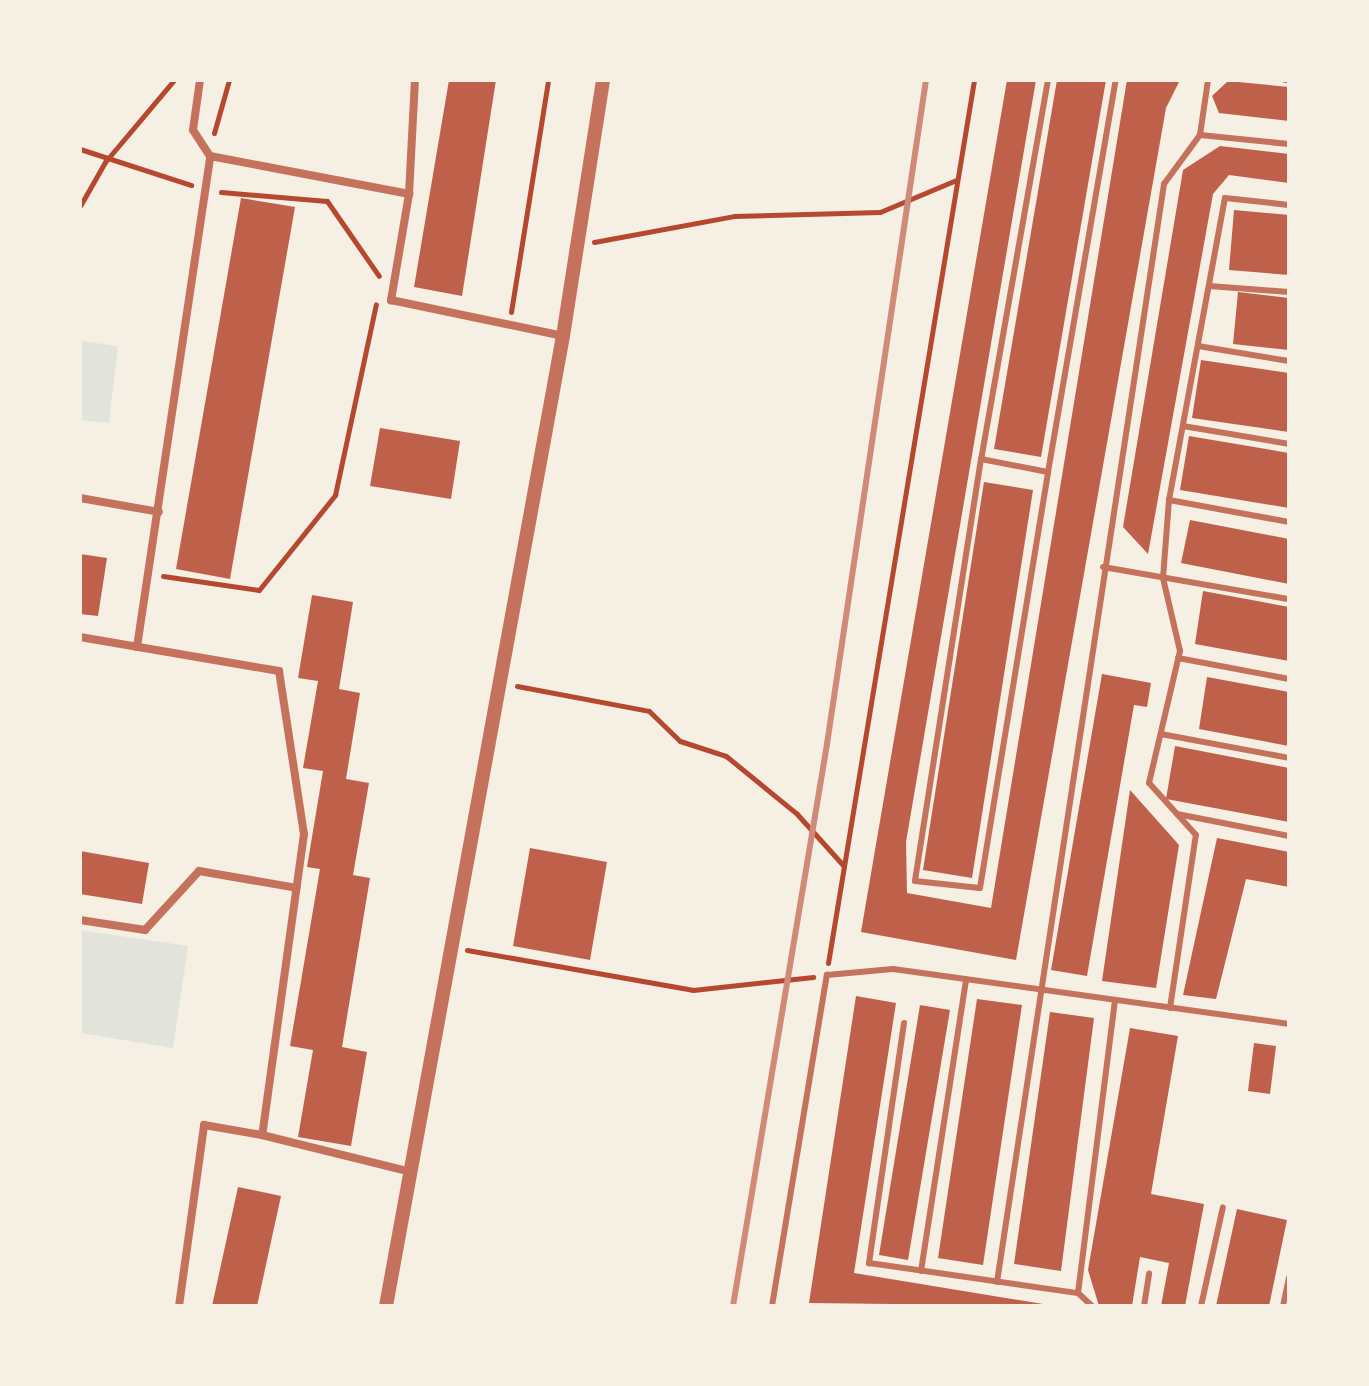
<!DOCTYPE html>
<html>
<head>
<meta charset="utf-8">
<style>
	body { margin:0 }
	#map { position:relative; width:1369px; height:1386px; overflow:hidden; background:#f6efe4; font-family:"Sofia Sans Condensed",sans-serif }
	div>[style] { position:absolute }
	.green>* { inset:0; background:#e2e4dc }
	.building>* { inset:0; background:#bf614a }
	.path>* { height:5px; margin:-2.5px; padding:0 2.5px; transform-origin:2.5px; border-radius:2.5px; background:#b5482f }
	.service>* { height:6px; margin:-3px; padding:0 3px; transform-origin:3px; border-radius:3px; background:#c5725c }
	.minor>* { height:8px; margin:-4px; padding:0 4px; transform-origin:4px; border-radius:4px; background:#c5725c }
	.tertiary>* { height:14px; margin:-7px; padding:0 7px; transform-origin:7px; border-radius:7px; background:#c5725c }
	.rail>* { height:6px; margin:-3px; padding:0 3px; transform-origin:3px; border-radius:3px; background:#cf8b77 }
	span { translate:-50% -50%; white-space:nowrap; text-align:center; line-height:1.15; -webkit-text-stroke:8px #f6efe4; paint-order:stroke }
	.frame { position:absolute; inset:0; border:82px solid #f6efe4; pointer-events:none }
</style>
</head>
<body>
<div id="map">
	<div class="green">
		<div style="clip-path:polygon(80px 341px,118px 346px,109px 423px,80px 420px)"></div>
		<div style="clip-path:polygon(80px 930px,188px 946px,173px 1048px,80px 1033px)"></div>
	</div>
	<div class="building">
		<div style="clip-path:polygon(449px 80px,496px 80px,462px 296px,414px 287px)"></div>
		<div style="clip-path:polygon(1007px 80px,1036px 80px,906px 842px,907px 893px,991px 908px,1127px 80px,1180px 80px,1166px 108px,1016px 960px,861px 932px)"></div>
		<div style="clip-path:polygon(1057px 80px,1106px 80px,1041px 457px,994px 449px)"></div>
		<div style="clip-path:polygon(1228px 81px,1289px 87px,1289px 121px,1219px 113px,1212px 96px)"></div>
		<div style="clip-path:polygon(1220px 146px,1289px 154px,1289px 183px,1229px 175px,1213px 194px,1148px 554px,1123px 527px,1183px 170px)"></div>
		<div style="clip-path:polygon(241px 198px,295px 207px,230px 579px,176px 569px)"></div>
		<div style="clip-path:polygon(1234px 210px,1289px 215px,1289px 275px,1229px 270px)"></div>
		<div style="clip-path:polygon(1238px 292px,1289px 298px,1289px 350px,1233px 344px)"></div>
		<div style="clip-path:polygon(1201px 360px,1289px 373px,1289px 432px,1192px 418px)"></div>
		<div style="clip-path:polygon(380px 428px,460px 441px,451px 499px,370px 486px)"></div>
		<div style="clip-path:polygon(1189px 436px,1289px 453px,1289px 508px,1180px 490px)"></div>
		<div style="clip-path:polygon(984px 482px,1033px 490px,972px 878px,923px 870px)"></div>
		<div style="clip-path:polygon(1190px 520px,1289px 539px,1289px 584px,1181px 563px)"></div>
		<div style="clip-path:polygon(80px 554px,107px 558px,98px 616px,80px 614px)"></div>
		<div style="clip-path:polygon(1203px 591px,1289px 607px,1289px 661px,1195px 644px)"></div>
		<div style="clip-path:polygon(312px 595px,353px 602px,339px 689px,360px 693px,346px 779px,369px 783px,353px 875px,370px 878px,342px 1047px,367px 1052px,351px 1146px,298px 1137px,313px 1050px,290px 1046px,320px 869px,307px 867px,323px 771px,303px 768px,318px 681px,298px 678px)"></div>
		<div style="clip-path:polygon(1102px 674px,1151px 683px,1147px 707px,1134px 705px,1087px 976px,1051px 970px)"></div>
		<div style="clip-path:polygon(1207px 677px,1289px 692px,1289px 746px,1199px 729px)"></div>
		<div style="clip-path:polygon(1175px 746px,1289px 768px,1289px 822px,1166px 799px)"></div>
		<div style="clip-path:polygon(1130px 790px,1179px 845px,1156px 988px,1102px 981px)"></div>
		<div style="clip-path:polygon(1217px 838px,1289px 852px,1289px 887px,1246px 879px,1216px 999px,1183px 995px)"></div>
		<div style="clip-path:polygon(530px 848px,607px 862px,590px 960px,513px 946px)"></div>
		<div style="clip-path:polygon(80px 851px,149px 863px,142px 904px,80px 894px)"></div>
		<div style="clip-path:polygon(856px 996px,896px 1003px,854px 1273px,1055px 1306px,809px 1303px)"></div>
		<div style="clip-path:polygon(977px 999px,1022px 1005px,983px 1265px,938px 1258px)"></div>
		<div style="clip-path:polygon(920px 1005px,950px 1010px,908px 1260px,879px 1255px)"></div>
		<div style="clip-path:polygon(1050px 1012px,1094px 1018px,1061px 1271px,1014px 1264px)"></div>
		<div style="clip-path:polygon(1130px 1028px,1178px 1036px,1151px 1194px,1204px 1204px,1185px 1306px,1161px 1306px,1169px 1263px,1140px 1257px,1132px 1306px,1099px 1306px,1088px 1270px)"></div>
		<div style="clip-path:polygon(1254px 1043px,1276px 1046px,1270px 1094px,1248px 1091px)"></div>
		<div style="clip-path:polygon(238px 1187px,281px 1196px,257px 1306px,212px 1306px)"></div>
		<div style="clip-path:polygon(1237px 1209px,1287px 1220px,1269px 1306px,1216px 1306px)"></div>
	</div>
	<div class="path">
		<div style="left:214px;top:133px;width:55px;rotate:-74.2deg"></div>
		<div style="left:80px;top:149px;width:117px;rotate:18deg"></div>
		<div style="left:221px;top:192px;width:106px;rotate:4.9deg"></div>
		<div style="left:327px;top:201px;width:91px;rotate:55.3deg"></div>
		<div style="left:80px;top:206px;width:51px;rotate:-60.4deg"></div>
		<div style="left:105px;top:162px;width:107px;rotate:-49.9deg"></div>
		<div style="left:594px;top:242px;width:142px;rotate:-10.5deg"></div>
		<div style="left:734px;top:216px;width:146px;rotate:-1.6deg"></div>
		<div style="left:880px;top:212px;width:82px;rotate:-22.8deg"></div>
		<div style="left:511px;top:312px;width:235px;rotate:-80.9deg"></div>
		<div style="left:163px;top:576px;width:97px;rotate:8.3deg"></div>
		<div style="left:259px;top:590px;width:122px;rotate:-51.3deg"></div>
		<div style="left:335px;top:495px;width:195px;rotate:-77.9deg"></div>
		<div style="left:517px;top:686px;width:134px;rotate:10.7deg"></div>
		<div style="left:649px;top:711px;width:43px;rotate:44.1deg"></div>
		<div style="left:680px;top:741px;width:48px;rotate:18.1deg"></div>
		<div style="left:726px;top:756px;width:92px;rotate:39.2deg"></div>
		<div style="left:797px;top:814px;width:69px;rotate:48deg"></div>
		<div style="left:467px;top:950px;width:230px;rotate:10deg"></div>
		<div style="left:693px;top:990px;width:121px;rotate:-6.2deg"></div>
		<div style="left:828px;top:963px;width:895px;rotate:-80.61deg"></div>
	</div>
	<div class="service">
		<div style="left:1048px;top:80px;width:385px;rotate:100deg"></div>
		<div style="left:981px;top:459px;width:68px;rotate:11deg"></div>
		<div style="left:1048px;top:472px;width:398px;rotate:-80.2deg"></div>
		<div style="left:1285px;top:80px;width:4px"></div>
		<div style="left:1200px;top:135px;width:56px;rotate:-81.7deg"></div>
		<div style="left:1209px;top:286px;width:80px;rotate:4.3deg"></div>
		<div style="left:1198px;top:346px;width:92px;rotate:9.4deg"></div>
		<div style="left:1183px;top:426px;width:108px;rotate:9.6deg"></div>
		<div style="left:981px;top:459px;width:427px;rotate:98.9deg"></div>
		<div style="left:915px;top:881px;width:65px;rotate:6.1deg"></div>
		<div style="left:980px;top:888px;width:422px;rotate:-80.7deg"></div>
		<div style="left:1169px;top:500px;width:122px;rotate:10.4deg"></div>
		<div style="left:1103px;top:567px;width:189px;rotate:9.8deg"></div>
		<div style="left:1178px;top:658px;width:113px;rotate:10.7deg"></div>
		<div style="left:1161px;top:734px;width:130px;rotate:10.6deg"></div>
		<div style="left:1177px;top:814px;width:114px;rotate:11.1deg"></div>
		<div style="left:1170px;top:1008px;width:175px;rotate:-81.5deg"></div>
		<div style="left:1196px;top:835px;width:70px;rotate:-132.1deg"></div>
		<div style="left:1149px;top:783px;width:136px;rotate:-76.8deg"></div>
		<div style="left:1180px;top:651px;width:75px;rotate:-103.1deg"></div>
		<div style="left:1163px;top:578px;width:78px;rotate:-85.6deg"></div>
		<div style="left:1169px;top:500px;width:307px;rotate:-79.5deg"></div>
		<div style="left:1225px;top:198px;width:64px;rotate:6.2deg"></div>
		<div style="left:904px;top:1023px;width:243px;rotate:98.3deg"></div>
		<div style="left:869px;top:1263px;width:211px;rotate:8.2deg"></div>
		<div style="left:921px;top:1271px;width:295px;rotate:-81.2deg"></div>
		<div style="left:997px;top:1282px;width:1111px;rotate:-81.35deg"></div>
		<div style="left:1164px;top:184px;width:61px;rotate:-53.7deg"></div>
		<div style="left:1200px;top:135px;width:89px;rotate:5.8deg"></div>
		<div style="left:772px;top:1306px;width:336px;rotate:-80.6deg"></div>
		<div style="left:827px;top:975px;width:66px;rotate:-5.2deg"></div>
		<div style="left:893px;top:969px;width:400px;rotate:7.9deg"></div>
		<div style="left:1092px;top:1306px;width:19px;rotate:-137deg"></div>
		<div style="left:1078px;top:1293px;width:295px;rotate:-82.8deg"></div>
		<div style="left:1144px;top:1306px;width:33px;rotate:-81deg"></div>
		<div style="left:1201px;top:1306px;width:101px;rotate:-77.5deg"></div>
		<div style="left:1283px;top:1306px;width:29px;rotate:-78deg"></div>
	</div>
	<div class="minor">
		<div style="left:200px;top:80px;width:50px;rotate:98deg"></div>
		<div style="left:193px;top:130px;width:31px;rotate:57deg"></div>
		<div style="left:409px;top:194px;width:114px;rotate:-87deg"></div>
		<div style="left:80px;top:498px;width:80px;rotate:10deg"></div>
		<div style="left:80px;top:637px;width:202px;rotate:9.7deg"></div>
		<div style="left:279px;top:671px;width:165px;rotate:81.3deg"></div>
		<div style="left:304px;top:834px;width:304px;rotate:97.9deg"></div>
		<div style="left:262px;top:1135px;width:150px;rotate:13.9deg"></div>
		<div style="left:137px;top:647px;width:496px;rotate:-81.5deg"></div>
		<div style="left:210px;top:156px;width:203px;rotate:10.8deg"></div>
		<div style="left:409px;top:194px;width:108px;rotate:99.6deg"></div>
		<div style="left:391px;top:300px;width:176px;rotate:11.8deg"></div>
		<div style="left:80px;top:920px;width:66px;rotate:8.7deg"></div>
		<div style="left:145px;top:930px;width:80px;rotate:-47.5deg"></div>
		<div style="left:199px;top:871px;width:99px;rotate:9.8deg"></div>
		<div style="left:179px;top:1306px;width:183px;rotate:-82.1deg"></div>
		<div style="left:204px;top:1125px;width:59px;rotate:9.8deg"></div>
	</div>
	<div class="tertiary">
		<div style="left:386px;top:1306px;width:986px;rotate:-79.66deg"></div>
		<div style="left:563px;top:336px;width:259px;rotate:-81.1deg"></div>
	</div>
	<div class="rail">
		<div style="left:733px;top:1306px;width:570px;rotate:-80.5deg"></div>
		<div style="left:827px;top:744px;width:671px;rotate:-81.52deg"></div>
	</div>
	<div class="frame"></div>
</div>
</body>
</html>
